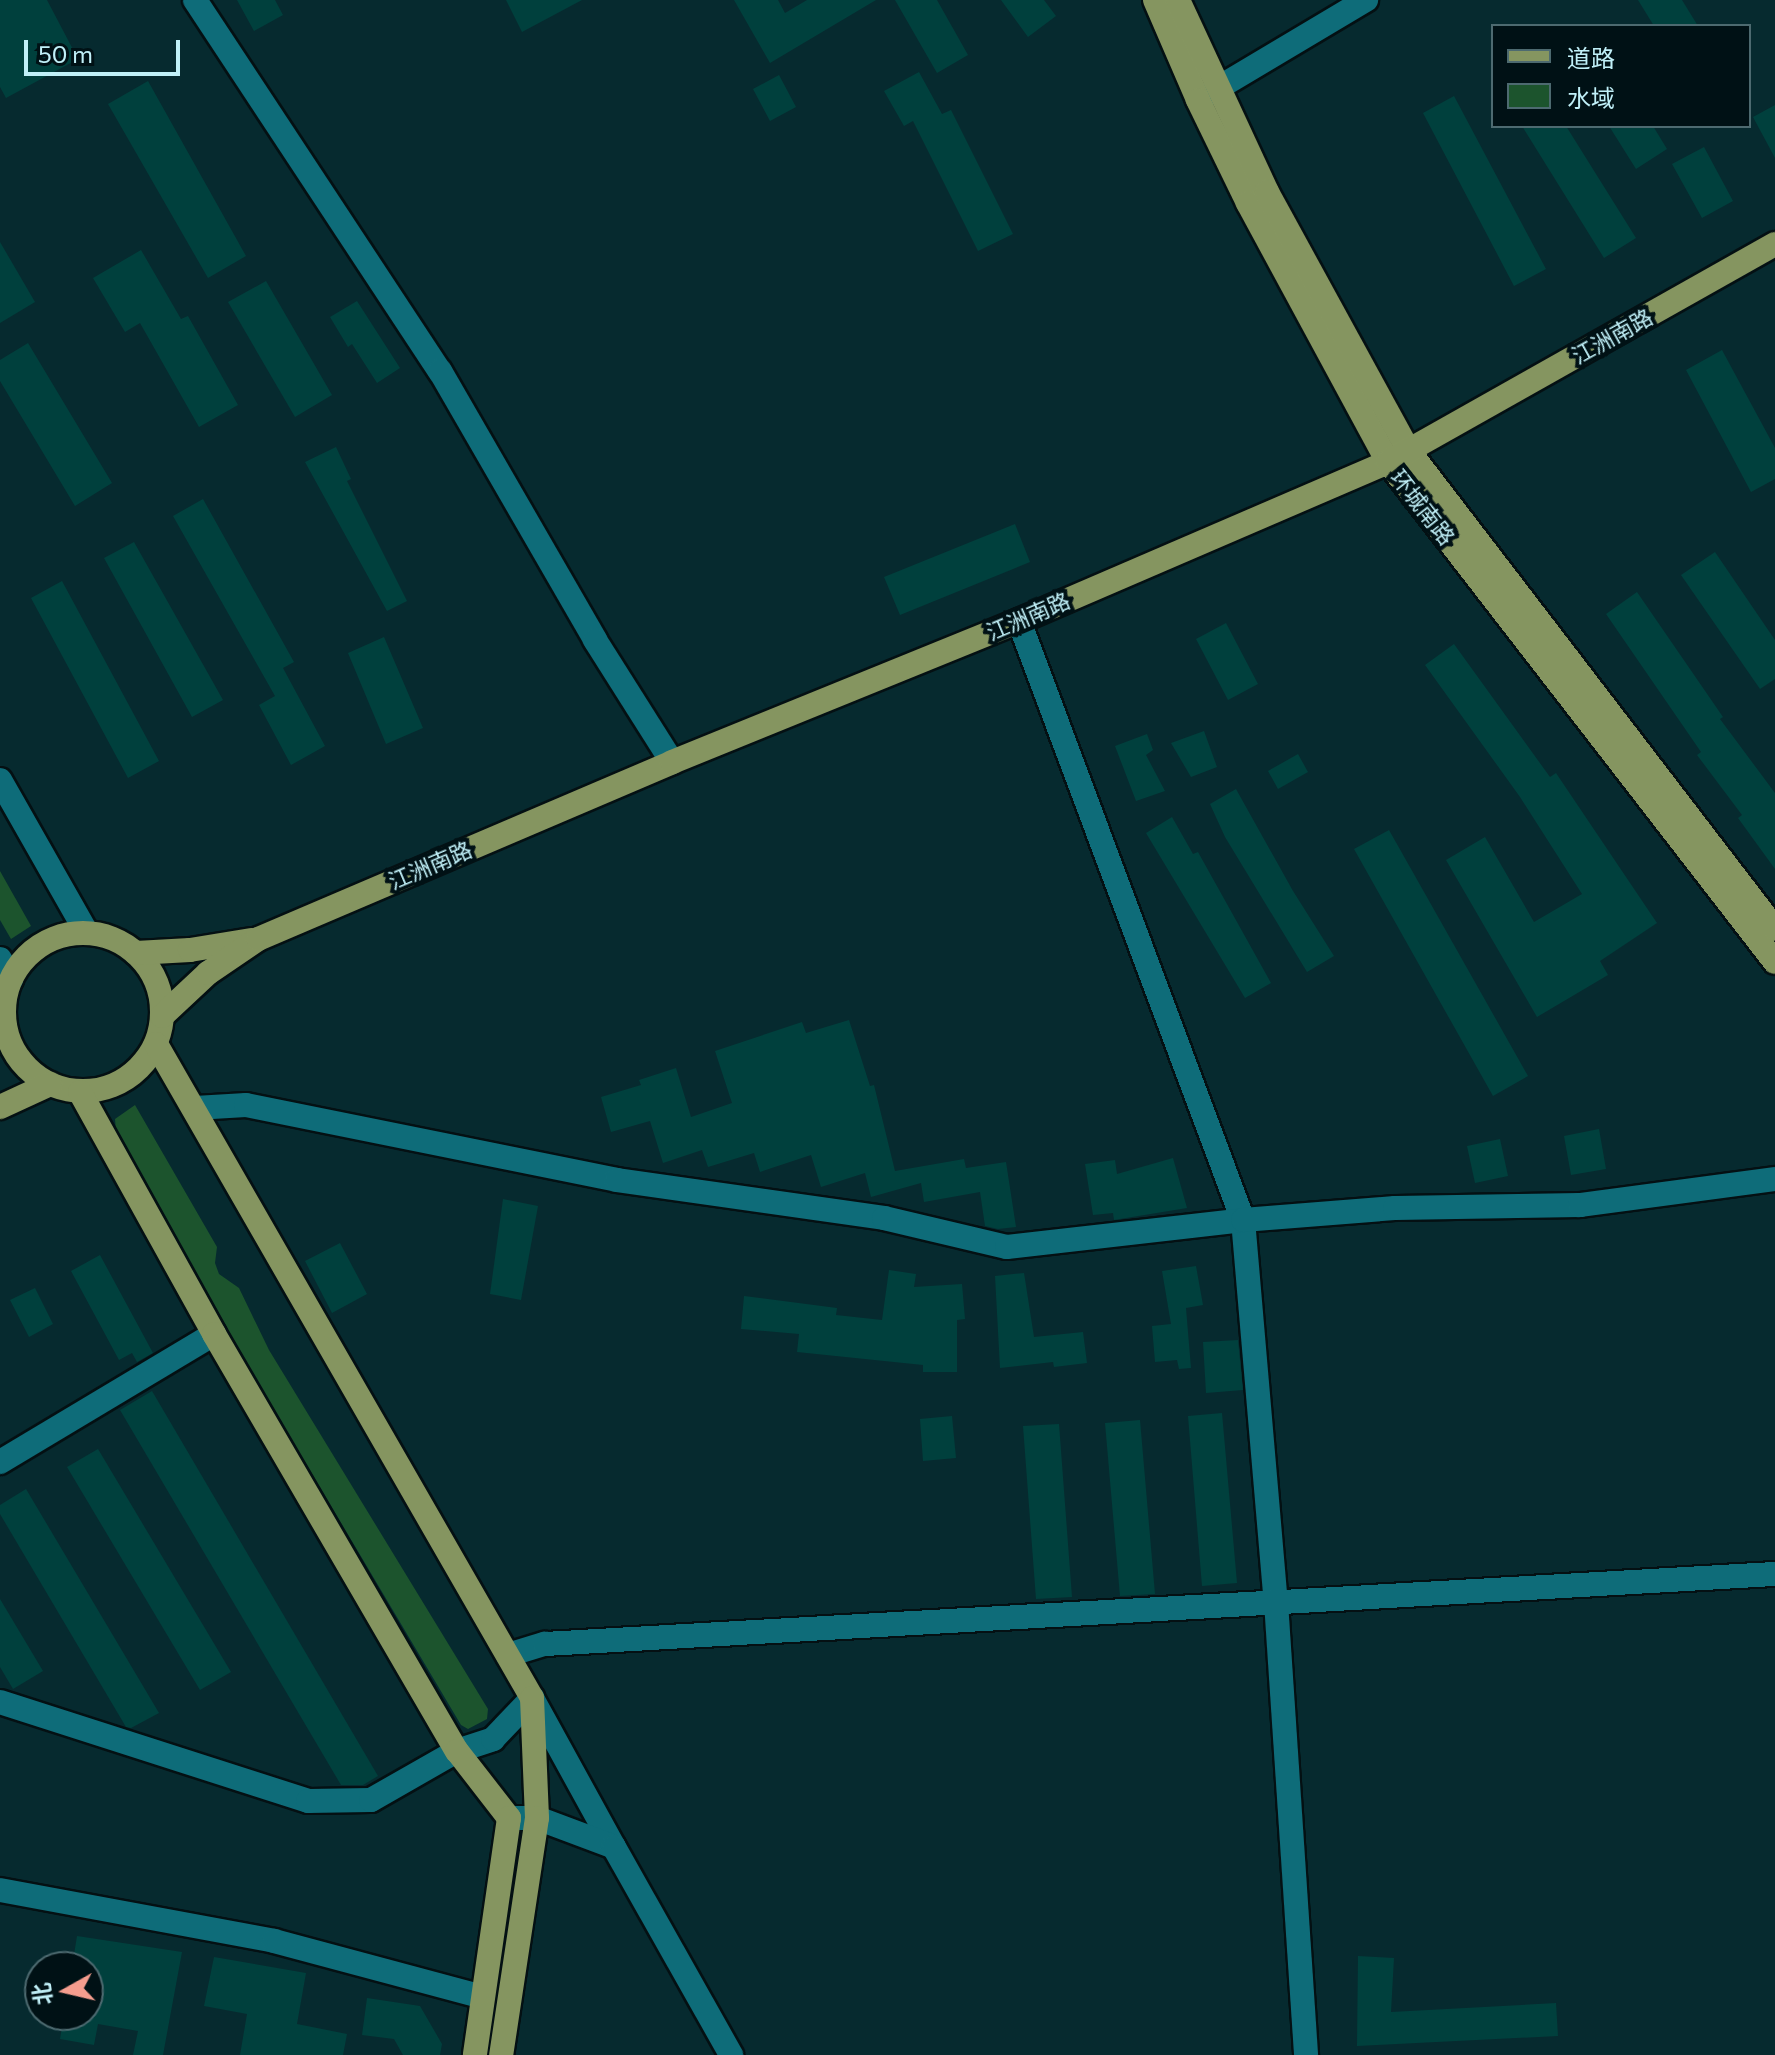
<!DOCTYPE html>
<html>
<head>
<meta charset="utf-8">
<style>
	body { margin:0 }
	#map { position:relative; width:1775px; height:2055px; overflow:hidden; background:#062a2f; font-family:Commissioner,"Noto Sans SC",sans-serif }
	div>[style] { position:absolute }
	.water>* { inset:0; background:#1c542d }
	.building>* { inset:0; background:#00403d }
	.roads { filter:drop-shadow(2px 0 #041013) drop-shadow(-2px 0 #041013) drop-shadow(0 2px #041013) drop-shadow(0 -2px #041013) }
	.minor>* { height:24px; margin:-12px; padding:0 12px; transform-origin:12px; border-radius:12px; background:#0e6c79 }
	.major>* { height:24px; margin:-12px; padding:0 12px; transform-origin:12px; border-radius:12px; background:#859560 }
	.major>.ring { margin:-12px; padding:0; box-sizing:content-box; background:none; border:24px solid #859560; border-radius:50% }
	span { translate:-50% -50%; white-space:nowrap; text-align:center; line-height:1.15; -webkit-text-stroke:8px #001115; paint-order:stroke }
	.street-label { font-size:22px; color:#c0f0f8 }
	.legend { position:absolute; left:1491px; top:24px; width:260px; height:104px; box-sizing:border-box; background:#001115; border:2px solid #4d6a70; margin:0; padding:10px 14px; list-style:none; font-size:24px; color:#c0f0f8 }
	.legend li { display:flex; align-items:center; gap:16px; height:40px }
	.legend b { width:40px; border:2px solid #4d6a70 }
	.north { position:absolute; left:24px; top:1951px; width:80px; height:80px; box-sizing:border-box; background:#001115; border:2px solid #4d6a70; border-radius:50%; rotate:262deg; font-size:22px; font-weight:700; line-height:32px; text-align:center; color:#c0f0f8 }
	.north::after { content:''; display:block; margin:auto; width:28px; height:36px; background:#f59d8e; clip-path:polygon(50% 0,100% 100%,50% 72%,0 100%) }
	.scale { position:absolute; left:24px; top:40px; width:156px; height:36px; box-sizing:border-box; border:4px solid #c0f0f8; border-top:0; padding-left:10px; font-size:24px; line-height:28px; white-space:nowrap; color:#c0f0f8; -webkit-text-stroke:6px #001115; paint-order:stroke }
</style>
</head>
<body>
<div id="map">
	<div class="water">
		<div style="clip-path:polygon(0 871px,31px 926px,11px 939px,0 920px)"></div>
		<div style="clip-path:polygon(135px 1105px,217px 1247px,215px 1263px,219px 1274px,239px 1288px,269px 1350px,488px 1709px,487px 1719px,468px 1729px,461px 1725px,261px 1388px,116px 1132px,115px 1119px)"></div>
	</div>
	<div class="building">
		<div style="clip-path:polygon(0 0,47px 0,78px 59px,6px 98px,0 87px)"></div>
		<div style="clip-path:polygon(237px 0,275px 0,283px 15px,254px 31px)"></div>
		<div style="clip-path:polygon(506px 0,582px 0,522px 32px)"></div>
		<div style="clip-path:polygon(734px 0,778px 0,785px 13px,807px 0,876px 0,770px 63px)"></div>
		<div style="clip-path:polygon(895px 0,937px 0,968px 55px,937px 73px)"></div>
		<div style="clip-path:polygon(1001px 0,1044px 0,1056px 16px,1028px 37px)"></div>
		<div style="clip-path:polygon(1638px 0,1682px 0,1698px 26px,1654px 26px)"></div>
		<div style="clip-path:polygon(919px 72px,942px 114px,951px 110px,1013px 234px,978px 251px,913px 121px,904px 126px,884px 91px)"></div>
		<div style="clip-path:polygon(779px 75px,796px 107px,770px 121px,753px 89px)"></div>
		<div style="clip-path:polygon(148px 81px,246px 256px,208px 278px,108px 104px)"></div>
		<div style="clip-path:polygon(1454px 96px,1546px 269px,1514px 286px,1423px 113px)"></div>
		<div style="clip-path:polygon(1775px 105px,1775px 158px,1753px 117px)"></div>
		<div style="clip-path:polygon(1522px 126px,1566px 126px,1636px 238px,1604px 258px)"></div>
		<div style="clip-path:polygon(1609px 126px,1653px 126px,1667px 149px,1636px 169px)"></div>
		<div style="clip-path:polygon(1704px 147px,1733px 201px,1702px 218px,1672px 164px)"></div>
		<div style="clip-path:polygon(0 242px,35px 302px,0 323px)"></div>
		<div style="clip-path:polygon(141px 250px,181px 319px,188px 316px,238px 405px,199px 427px,140px 323px,125px 332px,93px 278px)"></div>
		<div style="clip-path:polygon(266px 281px,332px 395px,295px 417px,228px 302px)"></div>
		<div style="clip-path:polygon(357px 301px,400px 368px,377px 383px,352px 344px,348px 347px,330px 317px)"></div>
		<div style="clip-path:polygon(28px 343px,112px 483px,75px 506px,0 381px,0 360px)"></div>
		<div style="clip-path:polygon(1722px 350px,1775px 448px,1775px 479px,1751px 492px,1686px 370px)"></div>
		<div style="clip-path:polygon(336px 447px,351px 479px,347px 481px,407px 601px,387px 611px,305px 462px)"></div>
		<div style="clip-path:polygon(203px 499px,294px 662px,283px 668px,325px 746px,291px 765px,259px 705px,275px 696px,173px 516px)"></div>
		<div style="clip-path:polygon(1015px 524px,1030px 562px,900px 615px,884px 577px)"></div>
		<div style="clip-path:polygon(134px 542px,223px 700px,192px 717px,104px 558px)"></div>
		<div style="clip-path:polygon(1715px 552px,1775px 640px,1775px 679px,1760px 689px,1681px 575px)"></div>
		<div style="clip-path:polygon(62px 581px,159px 761px,128px 778px,31px 598px)"></div>
		<div style="clip-path:polygon(1637px 592px,1723px 717px,1720px 719px,1775px 793px,1775px 869px,1738px 818px,1742px 815px,1697px 755px,1701px 752px,1606px 614px)"></div>
		<div style="clip-path:polygon(1226px 623px,1258px 684px,1228px 700px,1196px 639px)"></div>
		<div style="clip-path:polygon(384px 637px,423px 728px,386px 744px,348px 653px)"></div>
		<div style="clip-path:polygon(1454px 644px,1550px 777px,1556px 773px,1657px 923px,1600px 961px,1608px 975px,1537px 1017px,1446px 860px,1485px 837px,1534px 922px,1582px 894px,1520px 797px,1425px 665px)"></div>
		<div style="clip-path:polygon(1204px 731px,1217px 767px,1191px 777px,1171px 743px)"></div>
		<div style="clip-path:polygon(1147px 734px,1153px 750px,1146px 755px,1165px 791px,1136px 801px,1115px 746px)"></div>
		<div style="clip-path:polygon(1298px 754px,1308px 772px,1278px 789px,1268px 771px)"></div>
		<div style="clip-path:polygon(1236px 789px,1293px 891px,1334px 956px,1307px 972px,1225px 837px,1210px 804px)"></div>
		<div style="clip-path:polygon(1172px 817px,1193px 854px,1198px 852px,1271px 983px,1245px 998px,1146px 833px)"></div>
		<div style="clip-path:polygon(1389px 830px,1528px 1076px,1493px 1096px,1354px 849px)"></div>
		<div style="clip-path:polygon(849px 1020px,870px 1086px,874px 1085px,895px 1171px,964px 1159px,966px 1168px,1006px 1162px,1016px 1227px,998px 1229px,985px 1226px,980px 1192px,924px 1202px,921px 1183px,871px 1197px,865px 1173px,821px 1187px,811px 1155px,760px 1172px,754px 1153px,708px 1167px,702px 1150px,663px 1163px,650px 1121px,611px 1132px,601px 1097px,641px 1085px,639px 1080px,676px 1068px,691px 1117px,732px 1103px,715px 1051px,802px 1022px,806px 1033px)"></div>
		<div style="clip-path:polygon(1599px 1129px,1606px 1169px,1571px 1175px,1564px 1136px)"></div>
		<div style="clip-path:polygon(1500px 1139px,1508px 1176px,1475px 1183px,1467px 1146px)"></div>
		<div style="clip-path:polygon(1173px 1158px,1187px 1208px,1114px 1220px,1113px 1213px,1093px 1215px,1085px 1164px,1115px 1160px,1117px 1174px)"></div>
		<div style="clip-path:polygon(503px 1199px,538px 1206px,521px 1300px,490px 1294px)"></div>
		<div style="clip-path:polygon(340px 1243px,367px 1294px,332px 1313px,305px 1261px)"></div>
		<div style="clip-path:polygon(100px 1255px,153px 1353px,137px 1362px,132px 1353px,119px 1360px,71px 1271px)"></div>
		<div style="clip-path:polygon(1196px 1266px,1203px 1305px,1186px 1308px,1191px 1368px,1179px 1369px,1177px 1360px,1155px 1362px,1152px 1326px,1171px 1324px,1162px 1271px)"></div>
		<div style="clip-path:polygon(889px 1270px,916px 1274px,914px 1287px,962px 1284px,965px 1319px,957px 1320px,957px 1372px,923px 1372px,923px 1365px,797px 1352px,799px 1334px,741px 1329px,744px 1296px,837px 1308px,836px 1315px,882px 1320px)"></div>
		<div style="clip-path:polygon(1024px 1273px,1034px 1337px,1083px 1332px,1087px 1363px,1054px 1367px,1053px 1362px,1000px 1368px,995px 1276px)"></div>
		<div style="clip-path:polygon(35px 1288px,53px 1324px,29px 1337px,10px 1300px)"></div>
		<div style="clip-path:polygon(1238px 1340px,1243px 1390px,1206px 1393px,1203px 1342px)"></div>
		<div style="clip-path:polygon(152px 1391px,378px 1776px,363px 1785px,341px 1785px,120px 1410px)"></div>
		<div style="clip-path:polygon(1222px 1413px,1237px 1583px,1202px 1586px,1188px 1416px)"></div>
		<div style="clip-path:polygon(952px 1416px,956px 1458px,923px 1461px,920px 1419px)"></div>
		<div style="clip-path:polygon(1140px 1420px,1155px 1594px,1120px 1596px,1105px 1423px)"></div>
		<div style="clip-path:polygon(1059px 1424px,1072px 1597px,1036px 1599px,1023px 1426px)"></div>
		<div style="clip-path:polygon(98px 1449px,231px 1672px,200px 1690px,67px 1467px)"></div>
		<div style="clip-path:polygon(26px 1489px,159px 1713px,131px 1728px,126px 1727px,0 1514px,0 1505px)"></div>
		<div style="clip-path:polygon(0 1599px,43px 1671px,13px 1689px,0 1667px)"></div>
		<div style="clip-path:polygon(77px 1936px,182px 1952px,163px 2055px,133px 2055px,138px 2031px,98px 2024px,94px 2045px,60px 2039px,64px 2015px,88px 2015px,88px 1967px,72px 1967px)"></div>
		<div style="clip-path:polygon(1358px 1956px,1394px 1958px,1391px 2012px,1556px 2003px,1558px 2036px,1357px 2046px)"></div>
		<div style="clip-path:polygon(214px 1957px,306px 1973px,297px 2024px,347px 2034px,343px 2055px,240px 2055px,247px 2014px,204px 2006px)"></div>
		<div style="clip-path:polygon(367px 1998px,420px 2006px,442px 2044px,440px 2055px,403px 2055px,394px 2039px,362px 2035px)"></div>
	</div>
	<div class="roads">
		<div class="minor">
			<div style="left:195px;top:0;width:445px;rotate:56.6deg"></div>
			<div style="left:440px;top:371px;width:310px;rotate:60deg"></div>
			<div style="left:595px;top:640px;width:144px;rotate:57.7deg"></div>
			<div style="left:1203px;top:97px;width:190px;rotate:-30.8deg"></div>
			<div style="left:1019px;top:621px;width:640px;rotate:69.5deg"></div>
			<div style="left:1243px;top:1220px;width:383px;rotate:85.1deg"></div>
			<div style="left:1276px;top:1602px;width:454px;rotate:86.2deg"></div>
			<div style="left:0;top:780px;width:176px;rotate:60.4deg"></div>
			<div style="left:0;top:959px;width:23px;rotate:61deg"></div>
			<div style="left:195px;top:1108px;width:51px;rotate:-3.4deg"></div>
			<div style="left:246px;top:1105px;width:379px;rotate:11.4deg"></div>
			<div style="left:617px;top:1180px;width:270px;rotate:8.1deg"></div>
			<div style="left:884px;top:1218px;width:126px;rotate:13.3deg"></div>
			<div style="left:1007px;top:1247px;width:238px;rotate:-6.5deg"></div>
			<div style="left:1243px;top:1220px;width:152px;rotate:-4.5deg"></div>
			<div style="left:1395px;top:1208px;width:185px;rotate:-0.9deg"></div>
			<div style="left:1580px;top:1205px;width:197px;rotate:-7.6deg"></div>
			<div style="left:0;top:1462px;width:249px;rotate:-30.9deg"></div>
			<div style="left:508px;top:1655px;width:39px;rotate:-17deg"></div>
			<div style="left:545px;top:1644px;width:1232px;rotate:-3.26deg"></div>
			<div style="left:0;top:1702px;width:324px;rotate:17.8deg"></div>
			<div style="left:308px;top:1801px;width:63px;rotate:-0.9deg"></div>
			<div style="left:371px;top:1800px;width:99px;rotate:-29.7deg"></div>
			<div style="left:457px;top:1751px;width:38px;rotate:-18deg"></div>
			<div style="left:493px;top:1739px;width:57px;rotate:-46.4deg"></div>
			<div style="left:532px;top:1698px;width:170px;rotate:61.2deg"></div>
			<div style="left:509px;top:1818px;width:28px"></div>
			<div style="left:537px;top:1818px;width:82px;rotate:20.6deg"></div>
			<div style="left:614px;top:1847px;width:239px;rotate:60.6deg"></div>
			<div style="left:0;top:1890px;width:279px;rotate:10.5deg"></div>
			<div style="left:274px;top:1941px;width:216px;rotate:15deg"></div>
		</div>
		<div class="major">
			<div style="left:1155px;top:0;width:109px;rotate:66.7deg"></div>
			<div style="left:1198px;top:100px;width:114px;rotate:64.1deg"></div>
			<div style="left:1248px;top:203px;width:294px;rotate:61.6deg"></div>
			<div style="left:1388px;top:462px;width:632px;rotate:52.26deg"></div>
			<div style="left:1178px;top:0;width:212px;rotate:65.1deg"></div>
			<div style="left:1267px;top:192px;width:294px;rotate:61.3deg"></div>
			<div style="left:1408px;top:450px;width:603px;rotate:52.54deg"></div>
			<div class="ring" style="left:4px;top:933px;width:134px;height:134px"></div>
			<div style="left:136px;top:953px;width:54px;rotate:-3.2deg"></div>
			<div style="left:190px;top:950px;width:62px;rotate:-9.3deg"></div>
			<div style="left:162px;top:1016px;width:63px;rotate:-43.1deg"></div>
			<div style="left:208px;top:973px;width:60px;rotate:-34.2deg"></div>
			<div style="left:258px;top:939px;width:450px;rotate:-23.1deg"></div>
			<div style="left:672px;top:762px;width:375px;rotate:-22.1deg"></div>
			<div style="left:1019px;top:621px;width:402px;rotate:-23.3deg"></div>
			<div style="left:1388px;top:462px;width:444px;rotate:-29.4deg"></div>
			<div style="left:156px;top:1044px;width:754px;rotate:60.1deg"></div>
			<div style="left:532px;top:1698px;width:120px;rotate:87.6deg"></div>
			<div style="left:537px;top:1818px;width:240px;rotate:98.6deg"></div>
			<div style="left:80px;top:1092px;width:277px;rotate:61deg"></div>
			<div style="left:214px;top:1334px;width:483px;rotate:59.8deg"></div>
			<div style="left:457px;top:1751px;width:85px;rotate:52.2deg"></div>
			<div style="left:509px;top:1818px;width:239px;rotate:98.2deg"></div>
			<div style="left:0;top:1107px;width:55px;rotate:-24.7deg"></div>
		</div>
	</div>
	<div class="street-label">
		<span style="left:1612px;top:336px;rotate:-29deg">江洲南路</span>
		<span style="left:1423px;top:507px;rotate:52deg">环城南路</span>
		<span style="left:1028px;top:616px;rotate:-23deg">江洲南路</span>
		<span style="left:430px;top:865px;rotate:-23deg">江洲南路</span>
	</div>
	<ul class="legend">
	<li><b style="height:10px;background:#859560"></b>道路</li>
	<li><b style="height:22px;background:#1c542d"></b>水域</li>
	</ul>
	<div class="north">北</div>
	<div class="scale">50 m</div>
</div>
</body>
</html>
